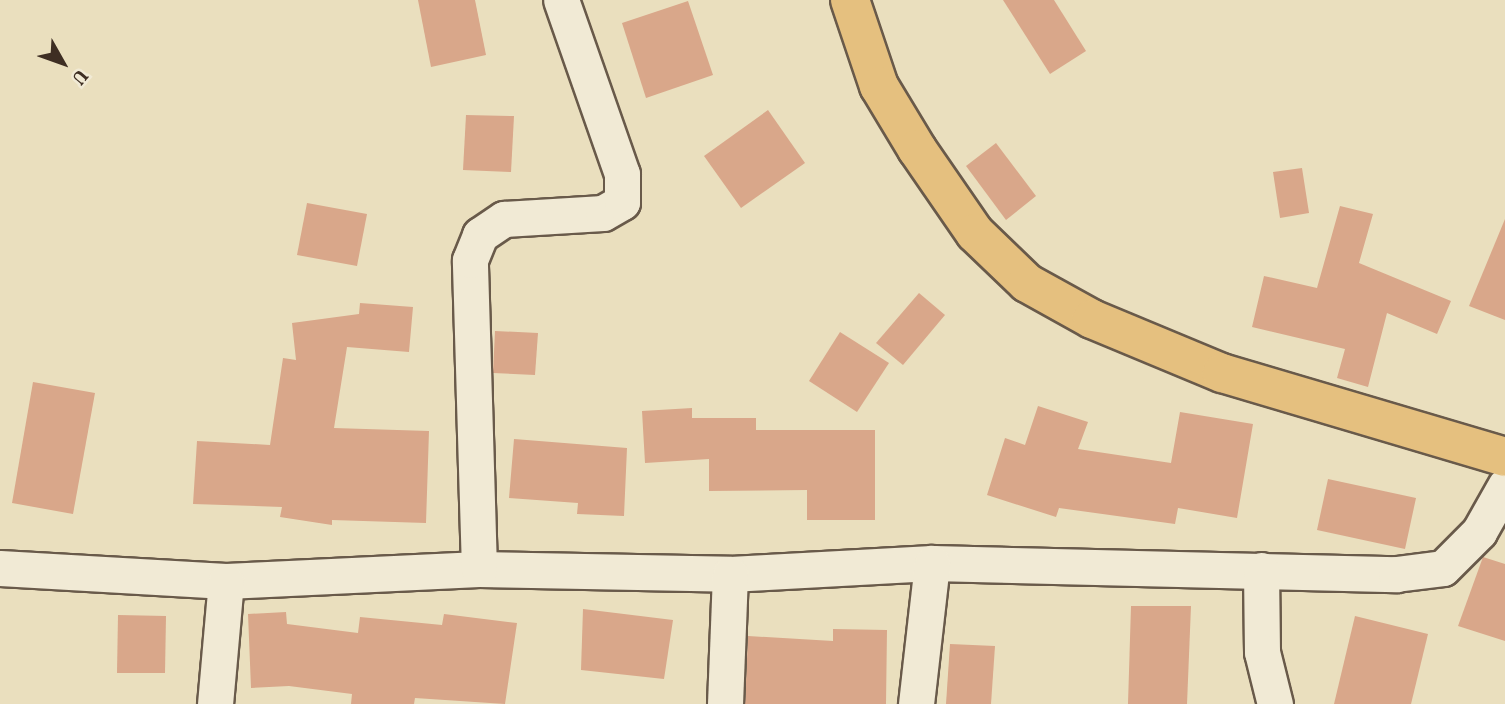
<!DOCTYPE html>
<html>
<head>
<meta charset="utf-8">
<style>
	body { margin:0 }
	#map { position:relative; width:1505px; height:704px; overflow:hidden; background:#eadfbe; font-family:Vollkorn,serif }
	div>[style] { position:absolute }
	.building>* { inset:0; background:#d9a78a }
	.roads { filter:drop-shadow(2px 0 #695a4a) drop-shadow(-2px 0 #695a4a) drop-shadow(0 2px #695a4a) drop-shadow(0 -2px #695a4a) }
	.minor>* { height:35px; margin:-17.5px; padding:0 17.5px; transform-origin:17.5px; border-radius:17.5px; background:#f1ead5 }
	.trunk>* { height:38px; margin:-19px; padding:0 19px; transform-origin:19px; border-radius:19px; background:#e5c07f }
	span { translate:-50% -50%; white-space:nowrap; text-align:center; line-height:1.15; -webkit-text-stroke:5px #f1ead5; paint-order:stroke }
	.north { position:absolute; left:28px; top:28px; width:70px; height:70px; -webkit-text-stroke:5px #f1ead5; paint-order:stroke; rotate:130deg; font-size:19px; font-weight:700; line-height:28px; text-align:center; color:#3e2e23 }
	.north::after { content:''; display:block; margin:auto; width:24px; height:32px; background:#3e2e23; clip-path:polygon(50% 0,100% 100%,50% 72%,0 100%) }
</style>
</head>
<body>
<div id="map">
	<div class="building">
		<div style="clip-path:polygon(418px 0,475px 0,486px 55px,431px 67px)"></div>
		<div style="clip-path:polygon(1003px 0,1054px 0,1086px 51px,1050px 74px)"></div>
		<div style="clip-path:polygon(688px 1px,713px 75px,646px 98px,622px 23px)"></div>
		<div style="clip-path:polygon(768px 110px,805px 163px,741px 208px,704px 156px)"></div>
		<div style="clip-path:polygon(466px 115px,514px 116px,511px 172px,463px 170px)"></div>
		<div style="clip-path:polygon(996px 143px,1036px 196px,1006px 220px,966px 166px)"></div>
		<div style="clip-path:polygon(1302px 168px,1309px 213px,1280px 218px,1273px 172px)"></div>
		<div style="clip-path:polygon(307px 203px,367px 214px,357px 266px,297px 255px)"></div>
		<div style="clip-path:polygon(1340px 206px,1373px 214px,1359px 263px,1451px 301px,1437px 334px,1387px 313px,1368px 387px,1337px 378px,1345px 349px,1252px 327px,1264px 276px,1317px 288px)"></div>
		<div style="clip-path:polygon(1505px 219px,1505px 320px,1469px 306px)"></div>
		<div style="clip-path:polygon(919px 293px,945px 315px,903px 365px,876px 343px)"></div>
		<div style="clip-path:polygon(360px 303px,413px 307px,409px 352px,347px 347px,334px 428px,429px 431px,426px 523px,332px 520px,332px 525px,280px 517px,282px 507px,193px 504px,197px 441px,270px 445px,283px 358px,296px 360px,292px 323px,359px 314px)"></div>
		<div style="clip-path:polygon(495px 331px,538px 333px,535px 375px,493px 373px)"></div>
		<div style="clip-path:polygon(840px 332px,889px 363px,857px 412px,809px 381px)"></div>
		<div style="clip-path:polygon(33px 382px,95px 393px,73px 514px,12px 503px)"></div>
		<div style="clip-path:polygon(1038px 406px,1088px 422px,1078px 449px,1171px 463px,1180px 412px,1253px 424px,1237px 518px,1178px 508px,1175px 524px,1059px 508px,1056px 517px,987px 495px,1005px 438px,1025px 445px)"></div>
		<div style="clip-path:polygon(692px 408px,692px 418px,756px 418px,756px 430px,875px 430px,875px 520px,807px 520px,807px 490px,709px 491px,709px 459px,645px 463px,642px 411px)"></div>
		<div style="clip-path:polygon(514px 439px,627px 448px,624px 516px,577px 514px,578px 503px,509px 498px)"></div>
		<div style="clip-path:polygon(1328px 479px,1416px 498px,1405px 549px,1317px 530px)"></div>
		<div style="clip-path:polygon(1483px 557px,1505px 564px,1505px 641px,1458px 626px)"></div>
		<div style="clip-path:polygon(1131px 606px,1191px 606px,1187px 704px,1128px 704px)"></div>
		<div style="clip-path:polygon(583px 609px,673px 620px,664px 679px,581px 670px)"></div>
		<div style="clip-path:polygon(286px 612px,287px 624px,358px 633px,360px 617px,442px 625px,444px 614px,517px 623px,505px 704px,415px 698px,414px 704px,351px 704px,352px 694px,289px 686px,251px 688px,248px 614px)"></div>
		<div style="clip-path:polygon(118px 615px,166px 616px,165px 673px,117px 673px)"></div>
		<div style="clip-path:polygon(1355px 616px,1428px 634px,1411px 704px,1334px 704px)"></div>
		<div style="clip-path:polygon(833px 629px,887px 630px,886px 704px,745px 704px,748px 636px,833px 641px)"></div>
		<div style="clip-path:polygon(950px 644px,995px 646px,991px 704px,946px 704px)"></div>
	</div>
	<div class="roads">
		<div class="minor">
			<div style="left:0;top:568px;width:226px;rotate:3.3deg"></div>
			<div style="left:226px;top:581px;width:253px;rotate:-2.7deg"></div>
			<div style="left:479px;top:569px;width:251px;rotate:1.1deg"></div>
			<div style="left:730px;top:574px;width:202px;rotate:-3.1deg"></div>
			<div style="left:932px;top:563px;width:464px;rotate:1.4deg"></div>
			<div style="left:1396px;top:574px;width:47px;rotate:-7.3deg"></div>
			<div style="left:1443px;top:568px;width:51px;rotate:-45deg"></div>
			<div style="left:1479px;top:532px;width:53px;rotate:-60.5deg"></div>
			<div style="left:479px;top:569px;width:309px;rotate:-91.7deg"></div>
			<div style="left:470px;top:260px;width:27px;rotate:-68deg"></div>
			<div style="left:480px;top:235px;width:29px;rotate:-34deg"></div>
			<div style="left:504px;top:219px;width:99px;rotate:-3.5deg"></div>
			<div style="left:603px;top:213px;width:22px;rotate:-30deg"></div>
			<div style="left:622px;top:202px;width:28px;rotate:-90deg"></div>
			<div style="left:622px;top:174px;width:184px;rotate:-109.3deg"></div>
			<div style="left:1261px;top:570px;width:82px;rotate:89.3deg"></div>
			<div style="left:1262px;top:652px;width:54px;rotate:76deg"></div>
			<div style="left:215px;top:704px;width:123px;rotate:-84.9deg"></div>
			<div style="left:725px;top:704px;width:130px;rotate:-87.8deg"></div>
			<div style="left:916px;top:704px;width:142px;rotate:-83.5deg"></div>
		</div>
		<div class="trunk">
			<div style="left:850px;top:0;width:91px;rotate:71.4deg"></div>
			<div style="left:879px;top:86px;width:74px;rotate:58.9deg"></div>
			<div style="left:917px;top:149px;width:102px;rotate:55.4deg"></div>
			<div style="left:975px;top:233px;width:72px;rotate:43.9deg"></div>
			<div style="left:1027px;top:283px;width:74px;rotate:29deg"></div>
			<div style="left:1092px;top:319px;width:141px;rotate:22.6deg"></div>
			<div style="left:1222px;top:373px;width:295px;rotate:16.5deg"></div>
		</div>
	</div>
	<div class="north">U</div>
</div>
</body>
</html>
